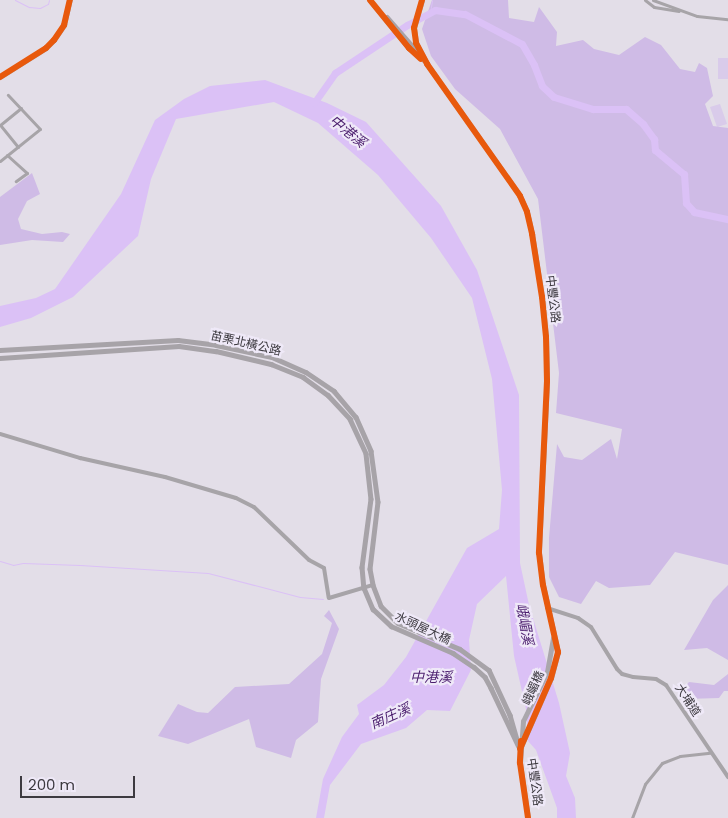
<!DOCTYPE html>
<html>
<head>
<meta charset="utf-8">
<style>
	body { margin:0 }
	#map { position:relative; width:728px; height:818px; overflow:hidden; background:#e3dee8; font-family:Poppins,"Noto Sans TC",sans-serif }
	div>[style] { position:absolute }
	.green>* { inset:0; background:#d9cbea }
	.forest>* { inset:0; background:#cfbbe6 }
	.water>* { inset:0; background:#dbc1f6 }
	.stream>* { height:1px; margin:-0.5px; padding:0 0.5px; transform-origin:0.5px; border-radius:0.5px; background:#dbc1f6 }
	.river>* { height:7px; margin:-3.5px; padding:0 3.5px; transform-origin:3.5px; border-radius:3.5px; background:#dbc1f6 }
	.minor>* { height:3px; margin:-1.5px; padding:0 1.5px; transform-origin:1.5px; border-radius:1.5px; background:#a7a4a8 }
	.tertiary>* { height:4px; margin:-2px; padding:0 2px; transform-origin:2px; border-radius:2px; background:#a7a4a8 }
	.secondary>* { height:4.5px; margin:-2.25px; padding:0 2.25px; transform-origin:2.25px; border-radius:2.25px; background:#a7a3a8 }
	.primary>* { height:5px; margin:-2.5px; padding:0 2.5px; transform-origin:2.5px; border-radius:2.5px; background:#aaa7ac }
	.cycleway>* { height:6px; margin:-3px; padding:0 3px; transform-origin:3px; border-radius:3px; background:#e8590c }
	span { translate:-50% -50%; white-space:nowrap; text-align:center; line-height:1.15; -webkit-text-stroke:4.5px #efe9f8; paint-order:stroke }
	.street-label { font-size:12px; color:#3d3a40 }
	.water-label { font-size:14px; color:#4b1e6e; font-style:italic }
	.scale { position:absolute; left:20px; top:776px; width:115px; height:22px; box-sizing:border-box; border:2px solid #3d3a40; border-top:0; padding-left:6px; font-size:15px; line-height:18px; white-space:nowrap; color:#3d3a40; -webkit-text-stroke:4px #efe9f8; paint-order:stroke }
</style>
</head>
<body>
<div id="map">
	<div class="green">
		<div style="clip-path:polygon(718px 58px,728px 58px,728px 79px,718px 79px)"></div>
		<div style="clip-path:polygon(720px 104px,727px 124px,717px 127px,710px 107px)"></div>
	</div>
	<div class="forest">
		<div style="clip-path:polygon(432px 0,508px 0,509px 18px,534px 22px,539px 7px,557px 32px,556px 46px,583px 40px,594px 49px,619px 55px,645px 37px,661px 45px,680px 69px,695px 72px,699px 63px,707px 68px,713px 96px,705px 104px,713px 126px,728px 128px,728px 565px,675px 552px,650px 585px,609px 588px,596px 581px,581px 604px,559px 597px,549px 577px,549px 538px,557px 444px,564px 457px,582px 460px,611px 439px,617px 459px,622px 429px,556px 413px,559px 373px,538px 199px,500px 129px,455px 89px,431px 56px,422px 29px)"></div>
		<div style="clip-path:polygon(32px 173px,40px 194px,27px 201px,18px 219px,21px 229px,42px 234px,62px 232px,70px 234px,63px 242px,32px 240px,0 245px,0 197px)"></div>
		<div style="clip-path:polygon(728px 585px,728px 660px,707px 648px,684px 650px,713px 600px)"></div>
		<div style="clip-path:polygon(329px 610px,339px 629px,321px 679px,318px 722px,296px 740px,291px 758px,256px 747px,249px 719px,188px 744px,158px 736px,178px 704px,197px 712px,208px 713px,235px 687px,289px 684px,322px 654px,332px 623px,324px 616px)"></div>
		<div style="clip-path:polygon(728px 674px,728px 691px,724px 691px,719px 698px,686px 699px,682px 690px,689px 682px,714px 685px)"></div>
	</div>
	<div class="water">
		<div style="clip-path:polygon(265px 80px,327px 103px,366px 122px,441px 206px,477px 270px,519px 395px,520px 563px,529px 605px,559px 703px,570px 753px,566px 776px,575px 798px,576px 818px,557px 818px,557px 808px,536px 750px,528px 741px,526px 709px,514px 656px,506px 576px,477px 604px,469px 640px,471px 670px,450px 711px,427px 710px,406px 728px,361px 744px,330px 785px,324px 818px,316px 818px,323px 779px,342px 737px,359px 714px,357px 705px,384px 685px,406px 657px,467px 548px,499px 529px,502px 490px,492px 379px,472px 298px,431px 238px,378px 175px,318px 123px,274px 102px,176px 119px,151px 179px,138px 236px,73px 297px,31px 318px,0 327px,0 306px,36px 298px,55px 289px,121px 194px,155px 120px,184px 99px,210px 86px)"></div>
	</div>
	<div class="stream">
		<div style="left:15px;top:0;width:16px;rotate:27deg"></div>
		<div style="left:29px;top:7px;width:11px;rotate:5deg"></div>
		<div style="left:40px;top:8px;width:9px;rotate:-27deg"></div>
		<div style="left:48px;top:4px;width:4px;rotate:-76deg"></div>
		<div style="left:430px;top:13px;width:13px;rotate:-81deg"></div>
		<div style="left:0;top:561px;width:14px;rotate:17deg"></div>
		<div style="left:13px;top:565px;width:10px;rotate:-11deg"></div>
		<div style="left:23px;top:563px;width:57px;rotate:2deg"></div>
		<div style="left:80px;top:565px;width:128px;rotate:3.6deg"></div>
		<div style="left:208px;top:573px;width:95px;rotate:14.6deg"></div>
		<div style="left:300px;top:597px;width:23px;rotate:5deg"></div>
	</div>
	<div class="river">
		<div style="left:314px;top:103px;width:37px;rotate:-55deg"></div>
		<div style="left:335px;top:73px;width:87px;rotate:-33.7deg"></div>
		<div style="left:407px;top:25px;width:32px;rotate:-28deg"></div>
		<div style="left:435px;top:10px;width:30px;rotate:8deg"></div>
		<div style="left:465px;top:14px;width:64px;rotate:27.8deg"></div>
		<div style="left:522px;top:44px;width:24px;rotate:60deg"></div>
		<div style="left:534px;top:65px;width:22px;rotate:69deg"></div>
		<div style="left:542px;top:86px;width:16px;rotate:43deg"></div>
		<div style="left:554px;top:97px;width:41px;rotate:17.1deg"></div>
		<div style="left:593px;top:109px;width:33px"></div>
		<div style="left:626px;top:109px;width:23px;rotate:41deg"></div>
		<div style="left:643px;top:124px;width:19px;rotate:54deg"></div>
		<div style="left:654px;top:139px;width:11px;rotate:85deg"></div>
		<div style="left:655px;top:150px;width:38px;rotate:40deg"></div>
		<div style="left:684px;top:174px;width:29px;rotate:86deg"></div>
		<div style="left:686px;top:203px;width:12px;rotate:48deg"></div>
		<div style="left:694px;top:212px;width:35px;rotate:12deg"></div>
	</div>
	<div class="minor">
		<div style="left:645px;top:0;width:11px;rotate:38deg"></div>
		<div style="left:654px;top:7px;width:25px;rotate:9deg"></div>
		<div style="left:653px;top:0;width:47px;rotate:20deg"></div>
		<div style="left:697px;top:16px;width:31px;rotate:6deg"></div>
		<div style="left:18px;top:147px;width:28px;rotate:-129deg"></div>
		<div style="left:0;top:125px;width:27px;rotate:-39deg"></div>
		<div style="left:7px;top:155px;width:27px;rotate:42deg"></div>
		<div style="left:27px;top:173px;width:14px;rotate:144deg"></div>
		<div style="left:0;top:161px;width:51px;rotate:-38.7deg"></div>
		<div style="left:40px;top:129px;width:47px;rotate:-133.3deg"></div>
		<div style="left:632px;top:818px;width:36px;rotate:-69deg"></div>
		<div style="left:645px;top:784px;width:27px;rotate:-51deg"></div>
		<div style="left:662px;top:763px;width:19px;rotate:-21deg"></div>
		<div style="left:680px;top:756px;width:30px;rotate:-6deg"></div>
	</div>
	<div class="tertiary">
		<div style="left:0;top:434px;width:84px;rotate:16.7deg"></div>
		<div style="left:80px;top:458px;width:87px;rotate:12.6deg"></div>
		<div style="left:165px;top:477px;width:74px;rotate:16.5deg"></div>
		<div style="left:236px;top:498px;width:20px;rotate:27deg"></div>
		<div style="left:254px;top:507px;width:76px;rotate:43.9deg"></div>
		<div style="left:309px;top:560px;width:17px;rotate:28deg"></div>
		<div style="left:324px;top:568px;width:30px;rotate:81deg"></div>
		<div style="left:329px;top:598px;width:46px;rotate:-16.5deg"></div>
		<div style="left:547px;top:608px;width:33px;rotate:18deg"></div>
		<div style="left:578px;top:618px;width:16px;rotate:35deg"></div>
		<div style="left:591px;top:627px;width:49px;rotate:58.2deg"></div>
		<div style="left:617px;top:669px;width:7px;rotate:45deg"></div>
		<div style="left:622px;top:674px;width:11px;rotate:15deg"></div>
		<div style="left:633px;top:677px;width:23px;rotate:5deg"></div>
		<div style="left:656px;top:679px;width:12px;rotate:31deg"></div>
		<div style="left:666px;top:685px;width:111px;rotate:56deg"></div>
	</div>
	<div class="secondary">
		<div style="left:370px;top:0;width:62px;rotate:50.9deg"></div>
		<div style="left:409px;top:48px;width:22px;rotate:39deg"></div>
		<div style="left:387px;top:17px;width:52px;rotate:48.9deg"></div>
		<div style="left:0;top:77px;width:54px;rotate:-32.2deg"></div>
		<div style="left:46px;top:48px;width:11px;rotate:-45deg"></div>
		<div style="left:54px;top:40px;width:18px;rotate:-56deg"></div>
		<div style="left:64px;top:25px;width:26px;rotate:-77deg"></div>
		<div style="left:0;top:350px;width:178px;rotate:-3.2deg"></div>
		<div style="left:178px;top:340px;width:38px;rotate:7deg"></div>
		<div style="left:216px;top:345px;width:57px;rotate:12.1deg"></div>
		<div style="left:272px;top:357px;width:37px;rotate:24deg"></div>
		<div style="left:306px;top:372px;width:34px;rotate:34deg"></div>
		<div style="left:334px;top:391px;width:34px;rotate:50deg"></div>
		<div style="left:356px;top:417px;width:37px;rotate:66deg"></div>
		<div style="left:371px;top:451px;width:51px;rotate:82.2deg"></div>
		<div style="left:378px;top:502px;width:67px;rotate:96.8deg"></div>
		<div style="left:370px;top:569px;width:16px;rotate:79deg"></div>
		<div style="left:373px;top:585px;width:22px;rotate:69deg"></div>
		<div style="left:381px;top:606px;width:24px;rotate:45deg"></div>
		<div style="left:398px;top:623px;width:67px;rotate:22.8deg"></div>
		<div style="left:460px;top:649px;width:36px;rotate:36deg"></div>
		<div style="left:489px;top:670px;width:50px;rotate:65deg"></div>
		<div style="left:510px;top:715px;width:35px;rotate:74deg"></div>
		<div style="left:0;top:358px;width:179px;rotate:-3.8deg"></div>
		<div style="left:179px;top:346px;width:37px;rotate:8deg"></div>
		<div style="left:216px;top:351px;width:57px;rotate:13.3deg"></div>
		<div style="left:271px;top:364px;width:35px;rotate:22deg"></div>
		<div style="left:303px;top:377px;width:31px;rotate:36deg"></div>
		<div style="left:328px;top:395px;width:33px;rotate:47deg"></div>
		<div style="left:350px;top:419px;width:38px;rotate:65deg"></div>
		<div style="left:366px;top:454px;width:45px;rotate:83.7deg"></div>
		<div style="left:371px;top:499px;width:69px;rotate:97.5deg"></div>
		<div style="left:362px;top:567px;width:21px;rotate:85deg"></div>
		<div style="left:364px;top:588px;width:23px;rotate:67deg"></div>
		<div style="left:373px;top:609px;width:25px;rotate:43deg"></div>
		<div style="left:391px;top:626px;width:68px;rotate:23.5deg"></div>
		<div style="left:453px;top:653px;width:25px;rotate:34deg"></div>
		<div style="left:474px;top:667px;width:15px;rotate:42deg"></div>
		<div style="left:485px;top:677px;width:13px;rotate:61deg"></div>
		<div style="left:491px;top:688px;width:63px;rotate:64.7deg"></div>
	</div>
	<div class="primary">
		<div style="left:422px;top:0;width:29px;rotate:106deg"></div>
		<div style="left:414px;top:28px;width:15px;rotate:82deg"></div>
		<div style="left:416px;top:43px;width:24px;rotate:62deg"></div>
		<div style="left:427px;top:64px;width:161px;rotate:54.8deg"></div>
		<div style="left:520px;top:196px;width:17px;rotate:66deg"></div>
		<div style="left:527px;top:212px;width:23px;rotate:77deg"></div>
		<div style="left:532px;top:234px;width:64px;rotate:81deg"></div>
		<div style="left:542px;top:297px;width:40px;rotate:84.3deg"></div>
		<div style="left:546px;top:337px;width:44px;rotate:88.7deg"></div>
		<div style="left:547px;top:381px;width:172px;rotate:92.7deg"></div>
		<div style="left:539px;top:553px;width:32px;rotate:83deg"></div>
		<div style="left:543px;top:585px;width:69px;rotate:77.4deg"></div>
		<div style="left:558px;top:652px;width:27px;rotate:105deg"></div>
		<div style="left:551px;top:678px;width:77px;rotate:113.6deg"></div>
		<div style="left:528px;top:818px;width:56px;rotate:-98.3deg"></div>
		<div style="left:520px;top:763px;width:42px;rotate:-85.9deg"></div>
		<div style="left:523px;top:721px;width:55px;rotate:-63.9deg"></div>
		<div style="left:547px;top:672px;width:35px;rotate:-80deg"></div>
	</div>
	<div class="cycleway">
		<div style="left:370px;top:0;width:62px;rotate:50.9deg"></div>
		<div style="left:409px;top:48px;width:16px;rotate:43deg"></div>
		<div style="left:422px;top:0;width:29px;rotate:106deg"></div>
		<div style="left:414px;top:28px;width:15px;rotate:82deg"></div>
		<div style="left:416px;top:43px;width:24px;rotate:62deg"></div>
		<div style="left:427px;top:64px;width:161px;rotate:54.8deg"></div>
		<div style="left:520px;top:196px;width:17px;rotate:66deg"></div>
		<div style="left:527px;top:212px;width:23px;rotate:77deg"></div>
		<div style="left:532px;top:234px;width:64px;rotate:81deg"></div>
		<div style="left:542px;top:297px;width:40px;rotate:84.3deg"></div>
		<div style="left:546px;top:337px;width:44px;rotate:88.7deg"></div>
		<div style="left:547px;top:381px;width:172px;rotate:92.7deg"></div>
		<div style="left:539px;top:553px;width:32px;rotate:83deg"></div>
		<div style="left:543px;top:585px;width:69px;rotate:77.4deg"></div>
		<div style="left:558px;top:652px;width:27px;rotate:105deg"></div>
		<div style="left:551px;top:678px;width:77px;rotate:113.6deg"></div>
		<div style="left:0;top:77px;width:54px;rotate:-32.2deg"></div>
		<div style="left:46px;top:48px;width:11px;rotate:-45deg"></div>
		<div style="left:54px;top:40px;width:18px;rotate:-56deg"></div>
		<div style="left:64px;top:25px;width:26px;rotate:-77deg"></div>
		<div style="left:521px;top:741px;width:22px;rotate:93deg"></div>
		<div style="left:520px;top:763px;width:56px;rotate:81.7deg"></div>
	</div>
	<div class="street-label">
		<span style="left:553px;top:299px;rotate:83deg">中豐公路</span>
		<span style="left:246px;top:343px;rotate:13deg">苗栗北橫公路</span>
		<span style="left:423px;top:628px;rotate:25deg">水頭屋大橋</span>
		<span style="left:533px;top:688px;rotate:-66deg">峨嵋橋</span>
		<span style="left:688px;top:700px;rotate:57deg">大埔道</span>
		<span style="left:535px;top:782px;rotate:82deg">中豐公路</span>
	</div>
	<div class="water-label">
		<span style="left:348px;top:131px;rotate:39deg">中港溪</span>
		<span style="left:525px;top:624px;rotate:80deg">峨嵋溪</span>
		<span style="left:431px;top:677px">中港溪</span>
		<span style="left:390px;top:716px;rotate:-24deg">南庄溪</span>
	</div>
	<div class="scale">200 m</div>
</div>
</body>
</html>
